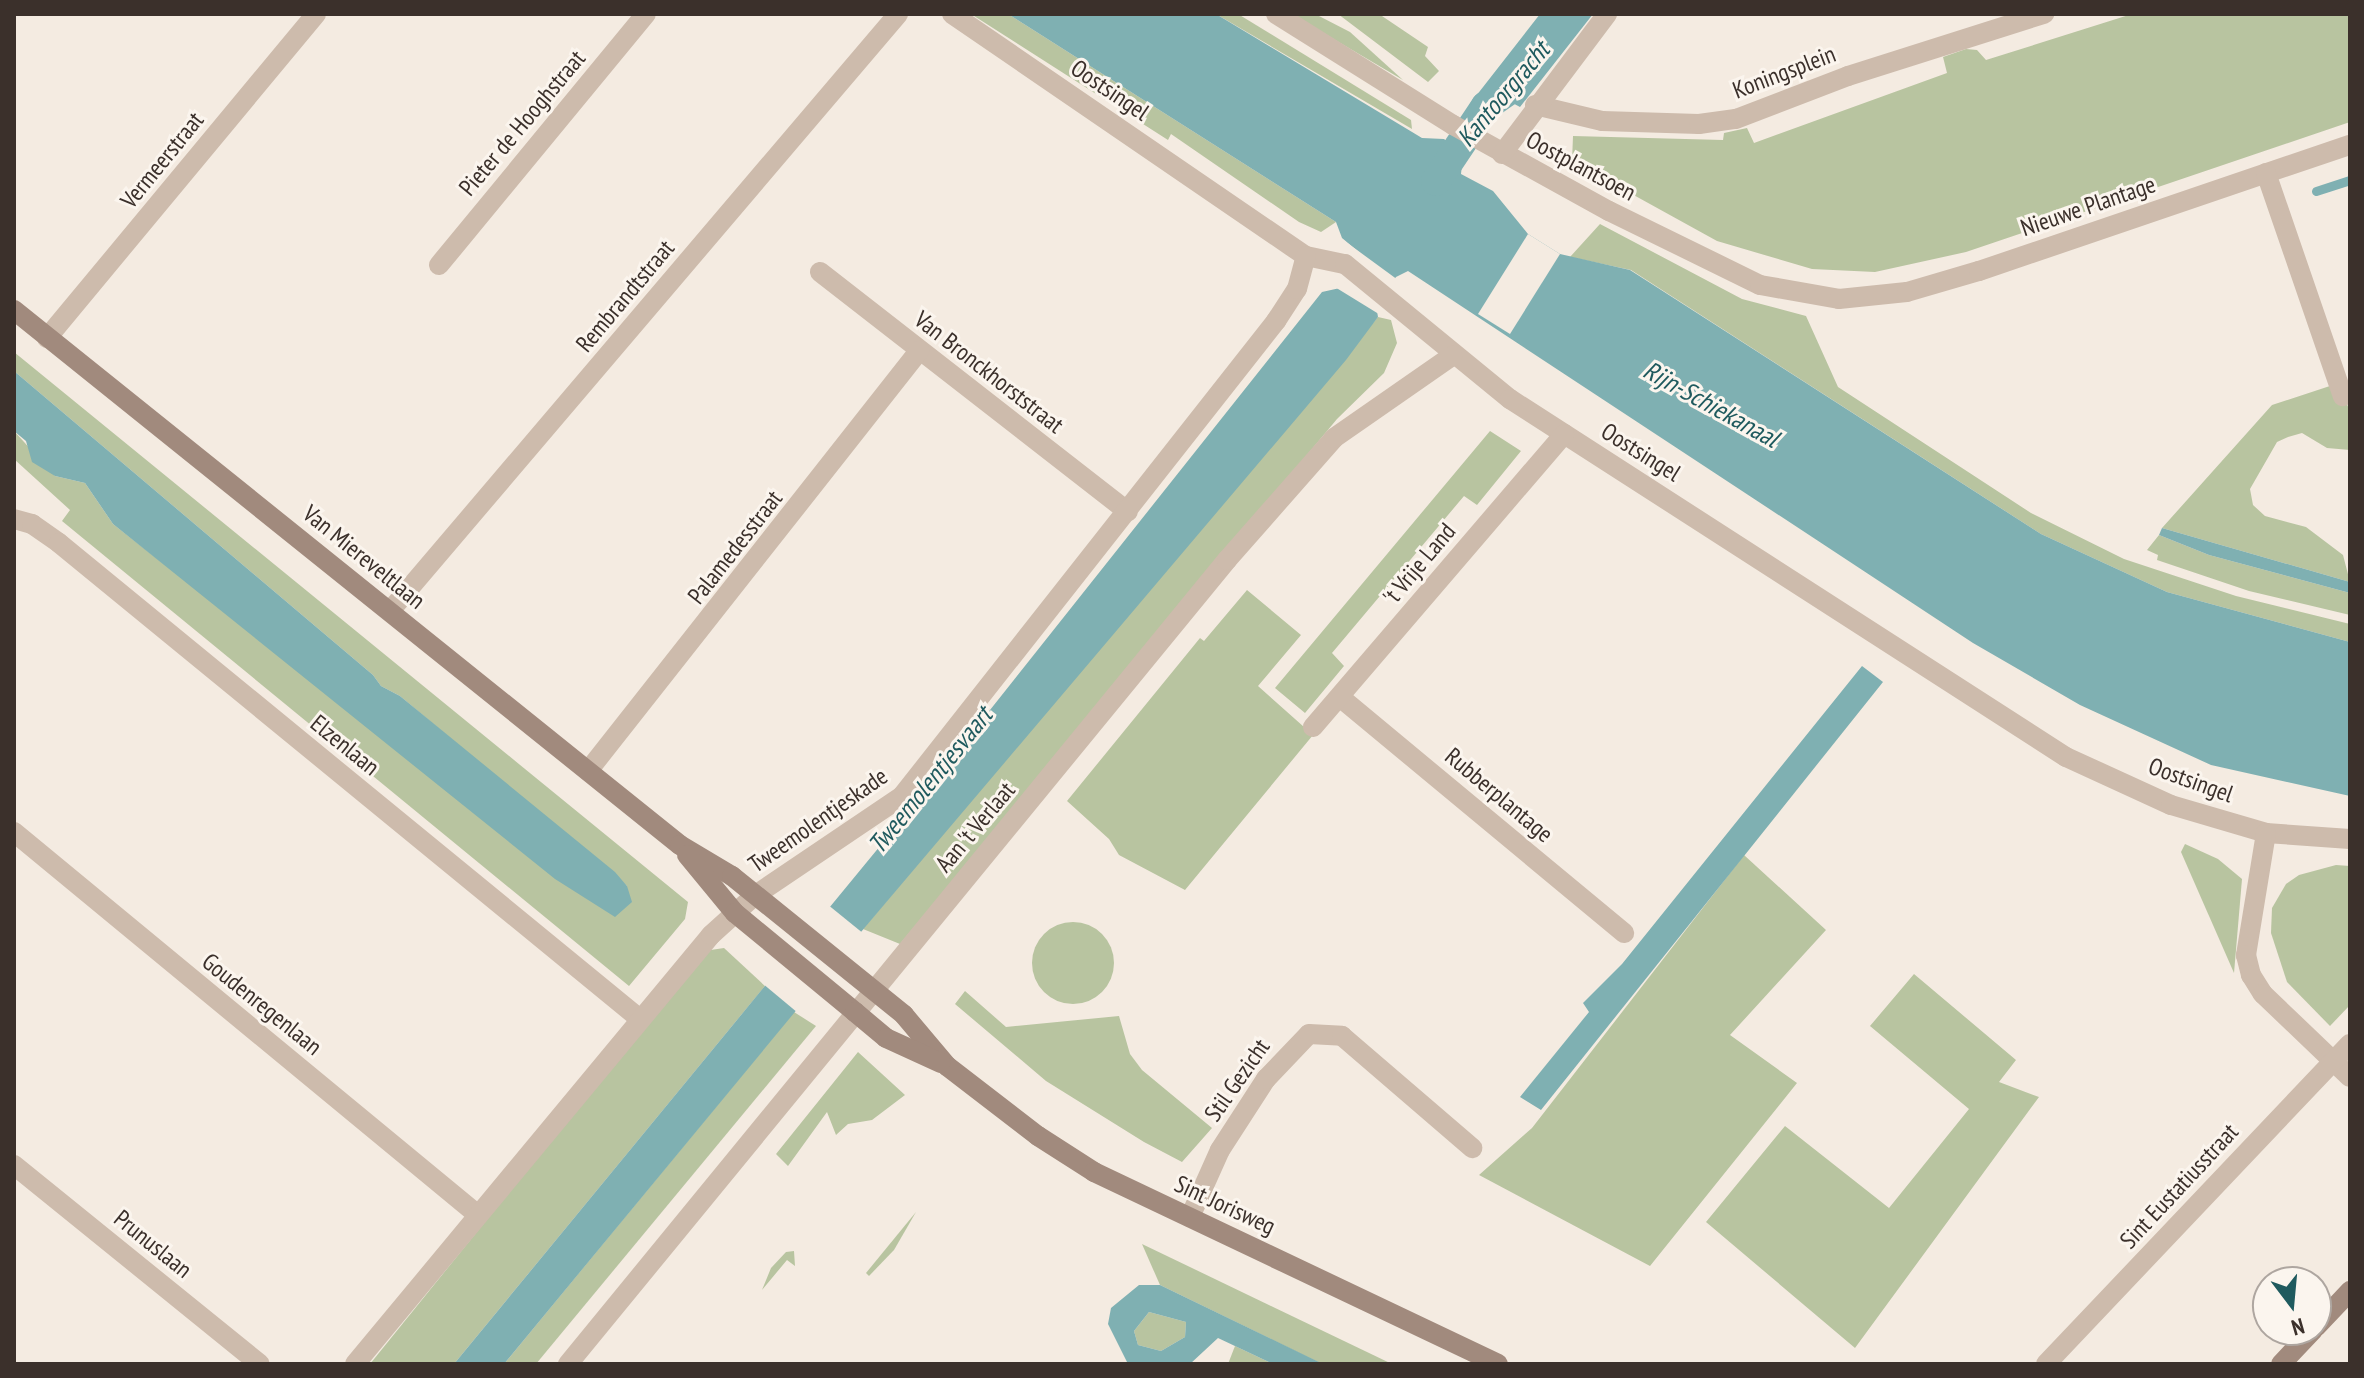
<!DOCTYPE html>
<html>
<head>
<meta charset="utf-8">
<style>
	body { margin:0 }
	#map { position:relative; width:2364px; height:1378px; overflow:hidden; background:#f4ebe1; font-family:"PT Sans Narrow",sans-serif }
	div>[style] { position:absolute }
	.green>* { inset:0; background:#b8c4a0 }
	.round { border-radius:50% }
	.water>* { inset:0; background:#7fb0b2 }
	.pier>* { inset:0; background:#f4ebe1 }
	.stream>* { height:9px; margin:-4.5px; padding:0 4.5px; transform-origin:4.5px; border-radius:4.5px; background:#7fb0b2 }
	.canal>* { height:30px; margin:-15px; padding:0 15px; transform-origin:15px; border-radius:15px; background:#7fb0b2 }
	.street>* { height:20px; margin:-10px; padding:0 10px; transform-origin:10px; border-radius:10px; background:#cdbbac }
	.secondary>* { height:20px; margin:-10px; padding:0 10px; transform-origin:10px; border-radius:10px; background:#a18a7d }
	span { translate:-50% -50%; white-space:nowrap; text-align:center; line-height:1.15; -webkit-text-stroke:6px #fbf5ee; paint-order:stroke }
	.street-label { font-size:24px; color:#3b302b }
	.water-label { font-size:26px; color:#1f5a5e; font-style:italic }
	.frame { position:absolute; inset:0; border:16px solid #3b302b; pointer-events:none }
	.north { position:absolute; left:2252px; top:1266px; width:80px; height:80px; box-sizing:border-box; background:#fbf5ee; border:2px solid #aea6a0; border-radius:50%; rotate:164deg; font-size:22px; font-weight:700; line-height:32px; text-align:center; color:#3b302b }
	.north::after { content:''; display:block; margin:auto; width:28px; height:36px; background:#1f5a5e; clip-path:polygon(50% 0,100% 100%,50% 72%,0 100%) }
</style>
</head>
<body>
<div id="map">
	<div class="green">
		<div style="clip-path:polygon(971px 14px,1008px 14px,1336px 222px,1321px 232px,1299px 222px,1171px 134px,1168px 140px)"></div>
		<div style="clip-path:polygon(1216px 14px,1238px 14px,1411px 120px,1412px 129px)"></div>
		<div style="clip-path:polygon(1291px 14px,1319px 16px,1350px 32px,1403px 80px)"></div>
		<div style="clip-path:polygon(1338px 14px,1379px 14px,1428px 47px,1425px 56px,1439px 71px,1428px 82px)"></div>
		<div style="clip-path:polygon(2132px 14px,2350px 14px,2350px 122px,1966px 252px,1875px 272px,1812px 269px,1717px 241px,1572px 161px,1573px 136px,1723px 140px,1724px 133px,1747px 128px,1754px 143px,1947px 73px,1943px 57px,1966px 49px,1977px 50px,1986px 60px)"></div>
		<div style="clip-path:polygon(1600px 224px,1742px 299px,1806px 316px,1838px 387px,2031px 513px,2124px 559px,2236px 596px,2350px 624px,2350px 642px,2167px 592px,2041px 534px,1631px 270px,1570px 257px)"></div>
		<div style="clip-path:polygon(1378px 317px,1391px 320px,1397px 343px,1384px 373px,1337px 419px,900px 944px,863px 929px)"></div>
		<div style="clip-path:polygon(14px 352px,688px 902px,685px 919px,629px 986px,62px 521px,70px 510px,14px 459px,14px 431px,55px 476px,85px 483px,113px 524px,596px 904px,627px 886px,400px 696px,381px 686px,373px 675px,14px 371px)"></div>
		<div style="clip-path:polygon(2339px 383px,2350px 412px,2350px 450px,2327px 448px,2302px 433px,2288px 437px,2277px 442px,2250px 489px,2253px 505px,2265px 516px,2306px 527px,2343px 555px,2350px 582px,2162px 528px,2272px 405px)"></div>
		<div style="clip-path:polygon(1490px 431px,1521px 451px,1477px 505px,1464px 496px,1332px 653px,1344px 666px,1305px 713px,1275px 688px)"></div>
		<div style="clip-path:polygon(2159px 535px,2209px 555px,2350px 593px,2350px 615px,2249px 591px,2157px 560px,2158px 555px,2147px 550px)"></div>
		<div style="clip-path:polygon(1247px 590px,1301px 635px,1258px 686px,1313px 735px,1185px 890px,1119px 855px,1109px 839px,1067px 801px,1200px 638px,1204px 641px)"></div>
		<div style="clip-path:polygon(2185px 844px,2218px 859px,2242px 879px,2234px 973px,2181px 852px)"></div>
		<div style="clip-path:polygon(1744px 855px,1826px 930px,1730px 1035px,1797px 1083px,1650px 1266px,1479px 1175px,1532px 1128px)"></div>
		<div style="clip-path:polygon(2336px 865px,2350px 866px,2350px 1005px,2330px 1026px,2287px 982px,2271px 933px,2272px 908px,2286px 884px,2299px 875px)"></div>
		<div class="round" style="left:1032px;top:922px;width:82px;height:82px"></div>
		<div style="clip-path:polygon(724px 948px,765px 986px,454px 1364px,370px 1364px,704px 951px)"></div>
		<div style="clip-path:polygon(1914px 974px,2016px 1060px,1999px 1082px,2039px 1097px,1855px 1348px,1706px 1222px,1785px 1126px,1889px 1208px,1969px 1109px,1870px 1026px)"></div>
		<div style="clip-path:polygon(965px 991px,1006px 1027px,1119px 1016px,1130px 1054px,1142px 1070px,1212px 1128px,1182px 1162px,1144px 1142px,1046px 1081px,955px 1004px)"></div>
		<div style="clip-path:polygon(794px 1012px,816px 1026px,536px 1364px,504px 1364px)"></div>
		<div style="clip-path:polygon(858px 1052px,905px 1095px,872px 1120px,848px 1124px,836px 1135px,827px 1112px,788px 1166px,776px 1154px)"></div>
		<div style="clip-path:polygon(916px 1212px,894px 1250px,869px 1276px,866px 1273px)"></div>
		<div style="clip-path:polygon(1142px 1244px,1392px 1364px,1322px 1364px,1160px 1285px)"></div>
		<div style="clip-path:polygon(794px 1251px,795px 1266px,787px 1260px,762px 1290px,771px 1268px,786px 1252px)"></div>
		<div style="clip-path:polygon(1149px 1312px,1186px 1322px,1185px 1337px,1161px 1351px,1138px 1345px,1134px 1331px)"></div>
		<div style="clip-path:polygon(1235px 1346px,1273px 1364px,1228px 1364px)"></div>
	</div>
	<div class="water">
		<div style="clip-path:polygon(1008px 14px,1216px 14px,1422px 138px,1444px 139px,1463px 154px,1461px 174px,1493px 191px,1528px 234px,1560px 254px,1630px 270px,2041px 534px,2167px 592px,2350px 642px,2350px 796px,2211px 765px,2080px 705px,1973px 643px,1408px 271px,1396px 277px,1376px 305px,1378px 317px,1346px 360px,861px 932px,504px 1364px,454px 1364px,936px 778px,1322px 292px,1349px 286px,1360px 253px,1342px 238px,1336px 222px)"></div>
		<div style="clip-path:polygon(1540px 14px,1593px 14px,1520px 107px,1507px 100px,1489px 119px,1469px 105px)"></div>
		<div style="clip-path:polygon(14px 371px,373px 675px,381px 686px,400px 696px,615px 872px,627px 886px,632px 902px,615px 917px,555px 879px,113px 524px,85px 483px,55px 476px,32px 462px,26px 441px,14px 431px)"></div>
		<div style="clip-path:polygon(2162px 528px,2350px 582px,2350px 593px,2209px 555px,2159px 535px)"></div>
		<div style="clip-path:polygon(1862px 666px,1883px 682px,1541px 1110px,1520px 1097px,1589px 1012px,1583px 1003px,1622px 964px)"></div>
		<div style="clip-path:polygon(evenodd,1139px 1285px,1160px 1285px,1323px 1364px,1273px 1364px,1218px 1338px,1190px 1364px,1128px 1364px,1108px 1324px,1111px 1308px,1139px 1285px,1149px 1312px,1186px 1322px,1185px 1337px,1161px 1351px,1138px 1345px,1134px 1331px,1149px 1312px)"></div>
	</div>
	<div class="pier">
		<div style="clip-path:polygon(1528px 234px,1560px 254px,1510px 334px,1478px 314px)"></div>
		<div style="clip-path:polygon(1342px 239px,1398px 280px,1380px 306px,1382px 316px,1330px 284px,1346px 282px,1355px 254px)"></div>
		<div style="clip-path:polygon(827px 904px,864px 934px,798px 1013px,762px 983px)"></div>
	</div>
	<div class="stream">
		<div style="left:2316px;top:191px;width:36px;rotate:-18deg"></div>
	</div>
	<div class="canal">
		<div style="left:1436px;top:181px;width:90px;rotate:-56.3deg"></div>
		<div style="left:1486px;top:106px;width:29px;rotate:-35deg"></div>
	</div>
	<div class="street">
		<div style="left:952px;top:14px;width:429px;rotate:34.4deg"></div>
		<div style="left:1306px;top:256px;width:40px;rotate:12deg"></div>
		<div style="left:1345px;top:264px;width:213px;rotate:39.3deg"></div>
		<div style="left:1510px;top:399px;width:661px;rotate:32.78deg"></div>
		<div style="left:2066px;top:757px;width:115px;rotate:24.6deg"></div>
		<div style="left:2171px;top:805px;width:99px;rotate:16.4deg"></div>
		<div style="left:2266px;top:833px;width:84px;rotate:4.1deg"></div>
		<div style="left:1276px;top:14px;width:209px;rotate:32.1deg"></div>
		<div style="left:1453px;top:125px;width:178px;rotate:28.9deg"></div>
		<div style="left:1609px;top:211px;width:168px;rotate:26.1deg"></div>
		<div style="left:1760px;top:285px;width:80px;rotate:10deg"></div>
		<div style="left:1839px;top:299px;width:68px;rotate:-5.9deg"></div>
		<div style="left:1907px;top:292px;width:75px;rotate:-16.3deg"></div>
		<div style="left:1979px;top:271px;width:392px;rotate:-18.8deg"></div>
		<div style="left:1535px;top:105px;width:69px;rotate:13.4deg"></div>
		<div style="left:1602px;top:121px;width:97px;rotate:1.8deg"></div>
		<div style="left:1699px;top:124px;width:37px;rotate:-8deg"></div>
		<div style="left:1736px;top:119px;width:120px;rotate:-21deg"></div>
		<div style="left:1848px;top:76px;width:206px;rotate:-17.6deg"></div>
		<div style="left:1502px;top:154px;width:175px;rotate:-53.1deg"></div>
		<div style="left:2266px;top:173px;width:236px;rotate:71deg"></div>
		<div style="left:439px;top:265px;width:325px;rotate:-50.5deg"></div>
		<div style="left:820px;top:272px;width:390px;rotate:37.9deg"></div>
		<div style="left:47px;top:338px;width:421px;rotate:-50.3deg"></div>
		<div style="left:14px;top:519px;width:19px;rotate:16deg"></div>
		<div style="left:32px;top:524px;width:33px;rotate:35deg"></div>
		<div style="left:59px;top:543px;width:751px;rotate:39.33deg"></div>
		<div style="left:390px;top:611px;width:784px;rotate:-49.6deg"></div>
		<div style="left:1341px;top:698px;width:368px;rotate:39.7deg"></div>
		<div style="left:1313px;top:727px;width:386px;rotate:-49.4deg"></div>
		<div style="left:588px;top:771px;width:535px;rotate:-51.76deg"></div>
		<div style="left:14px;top:832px;width:602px;rotate:39.54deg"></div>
		<div style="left:2266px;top:833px;width:124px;rotate:99.3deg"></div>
		<div style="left:2246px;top:955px;width:21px;rotate:76deg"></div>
		<div style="left:2251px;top:975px;width:22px;rotate:58deg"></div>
		<div style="left:2263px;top:994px;width:120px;rotate:43.7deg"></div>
		<div style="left:14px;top:1165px;width:316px;rotate:39deg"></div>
		<div style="left:1190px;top:1217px;width:73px;rotate:-65.9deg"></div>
		<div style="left:1220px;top:1150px;width:85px;rotate:-57.1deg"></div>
		<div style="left:1266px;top:1079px;width:62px;rotate:-46.3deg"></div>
		<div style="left:1309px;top:1034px;width:33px;rotate:3deg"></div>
		<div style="left:1342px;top:1036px;width:172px;rotate:40.7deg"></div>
		<div style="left:355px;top:1364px;width:557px;rotate:-50.31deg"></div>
		<div style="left:711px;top:935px;width:58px;rotate:-42.2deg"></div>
		<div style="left:754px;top:896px;width:179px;rotate:-34deg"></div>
		<div style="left:902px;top:796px;width:605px;rotate:-51.78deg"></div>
		<div style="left:1276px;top:321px;width:38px;rotate:-57deg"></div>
		<div style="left:1297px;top:289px;width:34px;rotate:-75deg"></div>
		<div style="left:568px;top:1364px;width:1040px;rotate:-50.66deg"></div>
		<div style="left:1227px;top:560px;width:162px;rotate:-48.7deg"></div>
		<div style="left:1334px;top:438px;width:144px;rotate:-34.8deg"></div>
		<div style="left:2046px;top:1364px;width:441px;rotate:-46.5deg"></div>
	</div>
	<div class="secondary">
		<div style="left:14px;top:310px;width:854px;rotate:38.78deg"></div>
		<div style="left:680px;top:845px;width:61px;rotate:30.8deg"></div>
		<div style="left:732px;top:876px;width:221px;rotate:38.9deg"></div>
		<div style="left:904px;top:1015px;width:67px;rotate:49.9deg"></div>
		<div style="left:947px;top:1066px;width:115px;rotate:37.6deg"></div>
		<div style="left:1038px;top:1136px;width:67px;rotate:32.7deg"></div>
		<div style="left:1094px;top:1172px;width:447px;rotate:25.4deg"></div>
		<div style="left:687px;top:855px;width:75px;rotate:50.4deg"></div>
		<div style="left:735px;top:913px;width:156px;rotate:39.5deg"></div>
		<div style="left:855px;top:1012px;width:40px;rotate:40deg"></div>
		<div style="left:886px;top:1038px;width:60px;rotate:24.4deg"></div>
		<div style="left:2316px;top:1327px;width:50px;rotate:-46.6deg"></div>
		<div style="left:2281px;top:1364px;width:47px;rotate:-46.7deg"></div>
	</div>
	<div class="street-label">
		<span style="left:1784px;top:72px;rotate:-21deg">Koningsplein</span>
		<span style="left:1110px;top:90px;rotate:34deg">Oostsingel</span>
		<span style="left:522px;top:123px;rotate:-50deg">Pieter de Hooghstraat</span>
		<span style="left:162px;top:160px;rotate:-51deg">Vermeerstraat</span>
		<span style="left:1581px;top:166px;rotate:28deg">Oostplantsoen</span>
		<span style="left:2088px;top:206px;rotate:-19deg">Nieuwe Plantage</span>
		<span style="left:625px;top:296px;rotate:-50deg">Rembrandtstraat</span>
		<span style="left:989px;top:372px;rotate:38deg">Van Bronckhorststraat</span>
		<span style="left:1641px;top:452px;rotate:32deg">Oostsingel</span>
		<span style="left:735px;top:547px;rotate:-52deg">Palamedesstraat</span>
		<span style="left:364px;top:557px;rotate:39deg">Van Miereveltlaan</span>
		<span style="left:1419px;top:564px;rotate:-50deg">'t Vrije Land</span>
		<span style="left:345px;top:745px;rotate:39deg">Elzenlaan</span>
		<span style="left:2191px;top:780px;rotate:20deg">Oostsingel</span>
		<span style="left:1499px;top:795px;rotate:40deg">Rubberplantage</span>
		<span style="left:818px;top:820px;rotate:-35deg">Tweemolentjeskade</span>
		<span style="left:975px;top:827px;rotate:-50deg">Aan 't Verlaat</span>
		<span style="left:262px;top:1004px;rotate:39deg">Goudenregenlaan</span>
		<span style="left:1237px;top:1080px;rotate:-55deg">Stil Gezicht</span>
		<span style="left:2179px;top:1186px;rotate:-47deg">Sint Eustatiusstraat</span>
		<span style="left:1225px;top:1205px;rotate:25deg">Sint Jorisweg</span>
		<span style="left:153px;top:1244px;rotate:39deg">Prunuslaan</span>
	</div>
	<div class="water-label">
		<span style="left:1503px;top:94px;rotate:-50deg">Kantoorgracht</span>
		<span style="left:1711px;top:404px;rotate:29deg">Rijn-Schiekanaal</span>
		<span style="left:930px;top:780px;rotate:-51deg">Tweemolentjesvaart</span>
	</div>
	<div class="frame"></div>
	<div class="north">N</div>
</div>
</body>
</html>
